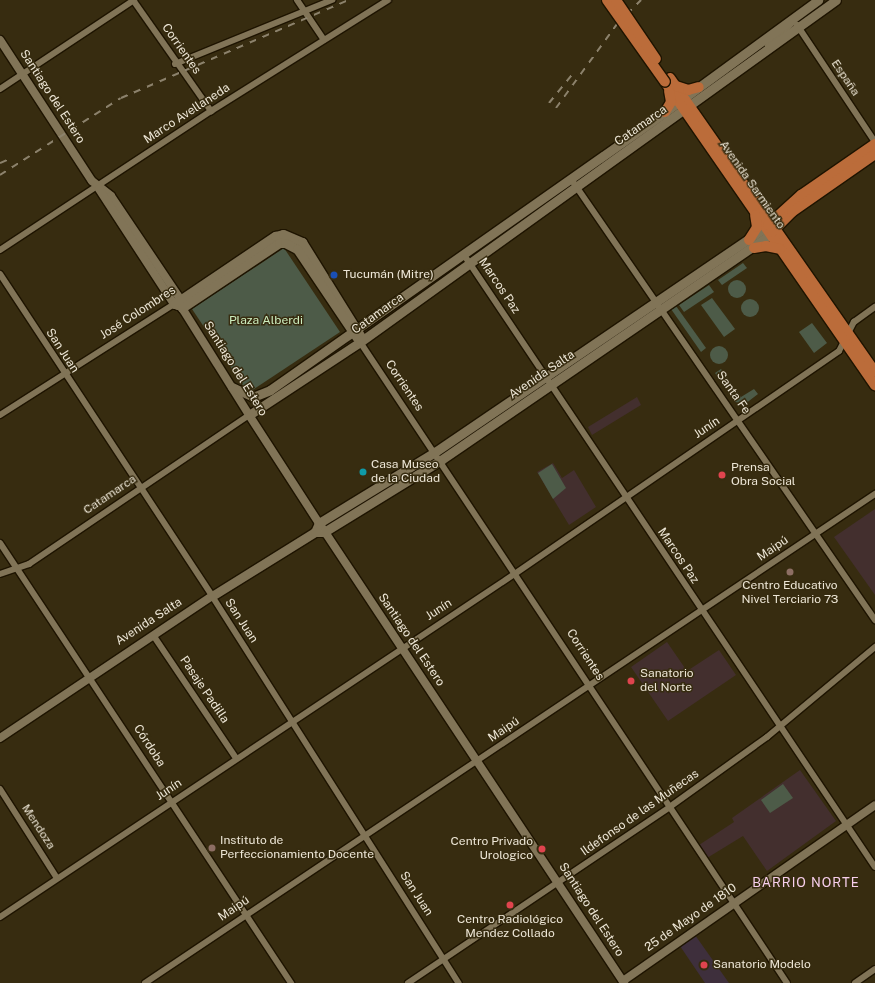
<!DOCTYPE html>
<html>
<head>
<meta charset="utf-8">
<style>
	body { margin:0 }
	#map { position:relative; width:875px; height:983px; overflow:hidden; background:#372c10; font-family:"Public Sans",sans-serif }
	div>[style] { position:absolute }
	.education>* { inset:0; background:#432f2e }
	.medical>* { inset:0; background:#3e2f3c }
	.green>* { inset:0; background:#4d5b48 }
	.round { border-radius:50% }
	.roads { filter:drop-shadow(1px 0 #1e1400) drop-shadow(-1px 0 #1e1400) drop-shadow(0 1px #1e1400) drop-shadow(0 -1px #1e1400) }
	.minor>* { height:6px; margin:-3px; padding:0 3px; transform-origin:3px; border-radius:3px; background:#817457 }
	.tertiary>* { height:8px; margin:-4px; padding:0 4px; transform-origin:4px; border-radius:4px; background:#817457 }
	.secondary>* { height:9px; margin:-4.5px; padding:0 4.5px; transform-origin:4.5px; border-radius:4.5px; background:#817457 }
	.primary>* { height:10px; margin:-5px; padding:0 5px; transform-origin:5px; border-radius:5px; background:#bb6c3a }
	.rail>* { height:2px; margin-top:-1px; transform-origin:0; background:repeating-linear-gradient(90deg,#8c826c 0 7px,transparent 0 14px) }
	.bridges { filter:drop-shadow(1px 0 #1e1400) drop-shadow(-1px 0 #1e1400) drop-shadow(0 1px #1e1400) drop-shadow(0 -1px #1e1400) }
	.primary-bridge>* { height:10px; margin:-5px; padding:0 5px; transform-origin:5px; border-radius:5px; background:#bb6c3a }
	.dots>* { width:11px; height:11px; translate:-50% -50%; box-sizing:border-box; border:2px solid #372c10; border-radius:50% }
	span { translate:-50% -50%; white-space:nowrap; text-align:center; line-height:1.15; -webkit-text-stroke:3px #372c10; paint-order:stroke }
	.street-label { font-size:12px; color:#ede6d6 }
	.poi-label { font-size:12px; color:#ede6d6 }
	.left { translate:0 -50%; text-align:left }
	.right { translate:-100% -50%; text-align:right }
	.park-label { font-size:12px; color:#cdeebf }
	.neighbourhood-label { font-size:13px; color:#f8cfed; letter-spacing:1px }
</style>
</head>
<body>
<div id="map">
	<div class="education">
		<div style="clip-path:polygon(637px 397px,641px 405px,592px 435px,588px 427px)"></div>
		<div style="clip-path:polygon(553px 463px,562px 478px,574px 470px,596px 507px,569px 525px,537px 472px)"></div>
		<div style="clip-path:polygon(875px 509px,875px 595px,834px 537px)"></div>
		<div style="clip-path:polygon(667px 642px,687px 671px,719px 650px,736px 675px,668px 721px,631px 667px)"></div>
		<div style="clip-path:polygon(800px 770px,836px 821px,767px 871px,743px 836px,707px 858px,699px 845px,734px 822px,732px 818px)"></div>
	</div>
	<div class="medical">
		<div style="clip-path:polygon(695px 935px,729px 983px,705px 983px,680px 946px)"></div>
	</div>
	<div class="green">
		<div style="clip-path:polygon(284px 248px,340px 332px,248px 393px,192px 309px)"></div>
		<div style="clip-path:polygon(743px 263px,747px 268px,722px 285px,718px 280px)"></div>
		<div class="round" style="left:728px;top:280px;width:18px;height:18px"></div>
		<div style="clip-path:polygon(709px 285px,714px 292px,684px 312px,679px 305px)"></div>
		<div style="clip-path:polygon(712px 298px,735px 329px,724px 337px,701px 305px)"></div>
		<div class="round" style="left:741px;top:299px;width:18px;height:18px"></div>
		<div style="clip-path:polygon(676px 306px,706px 348px,701px 352px,671px 309px)"></div>
		<div style="clip-path:polygon(812px 323px,827px 343px,814px 353px,799px 332px)"></div>
		<div class="round" style="left:710px;top:346px;width:18px;height:18px"></div>
		<div style="clip-path:polygon(721px 369px,741px 397px,754px 389px,758px 394px,745px 404px,735px 402px,715px 373px)"></div>
		<div style="clip-path:polygon(552px 464px,566px 488px,553px 499px,538px 473px)"></div>
		<div style="clip-path:polygon(783px 784px,793px 798px,770px 813px,761px 800px)"></div>
	</div>
	<div class="roads">
		<div class="minor">
			<div style="left:133px;top:0;width:136px;rotate:54.9deg"></div>
			<div style="left:297px;top:0;width:48px;rotate:56deg"></div>
			<div style="left:797px;top:25px;width:141px;rotate:56.3deg"></div>
			<div style="left:768px;top:46px;width:36px;rotate:-44deg"></div>
			<div style="left:175px;top:64px;width:170px;rotate:-22.2deg"></div>
			<div style="left:0;top:89px;width:161px;rotate:-33.6deg"></div>
			<div style="left:571px;top:179px;width:536px;rotate:55.42deg"></div>
			<div style="left:0;top:250px;width:253px;rotate:-33.4deg"></div>
			<div style="left:211px;top:111px;width:209px;rotate:-32.1deg"></div>
			<div style="left:464px;top:255px;width:737px;rotate:56.12deg"></div>
			<div style="left:0;top:274px;width:386px;rotate:56.6deg"></div>
			<div style="left:212px;top:596px;width:459px;rotate:57.5deg"></div>
			<div style="left:360px;top:342px;width:770px;rotate:56.33deg"></div>
			<div style="left:0;top:415px;width:206px;rotate:-32.5deg"></div>
			<div style="left:0;top:543px;width:528px;rotate:56.52deg"></div>
			<div style="left:0;top:574px;width:31px;rotate:-19deg"></div>
			<div style="left:29px;top:564px;width:266px;rotate:-34.1deg"></div>
			<div style="left:153px;top:635px;width:148px;rotate:56deg"></div>
			<div style="left:0;top:789px;width:106px;rotate:57.4deg"></div>
			<div style="left:0;top:917px;width:620px;rotate:-33.69deg"></div>
			<div style="left:516px;top:573px;width:392px;rotate:-34.5deg"></div>
			<div style="left:839px;top:351px;width:33px;rotate:-63deg"></div>
			<div style="left:854px;top:322px;width:26px;rotate:-36deg"></div>
			<div style="left:145px;top:983px;width:879px;rotate:-33.82deg"></div>
			<div style="left:408px;top:983px;width:317px;rotate:-33.9deg"></div>
			<div style="left:671px;top:806px;width:118px;rotate:-35.7deg"></div>
			<div style="left:767px;top:737px;width:141px;rotate:-39.8deg"></div>
			<div style="left:855px;top:983px;width:24px;rotate:-35deg"></div>
		</div>
		<div class="tertiary">
			<div style="left:0;top:40px;width:168px;rotate:56.9deg"></div>
			<div style="left:92px;top:181px;width:24px;rotate:38deg"></div>
			<div style="left:111px;top:196px;width:125px;rotate:56.1deg"></div>
			<div style="left:181px;top:300px;width:8px;rotate:83deg"></div>
			<div style="left:182px;top:308px;width:126px;rotate:57.9deg"></div>
			<div style="left:249px;top:415px;width:129px;rotate:57.1deg"></div>
			<div style="left:319px;top:523px;width:552px;rotate:56.45deg"></div>
			<div style="left:99px;top:189px;width:137px;rotate:56.9deg"></div>
			<div style="left:174px;top:304px;width:4px;rotate:27deg"></div>
			<div style="left:0;top:738px;width:255px;rotate:-33.8deg"></div>
			<div style="left:623px;top:981px;width:307px;rotate:-34.9deg"></div>
		</div>
		<div class="secondary">
			<div style="left:174px;top:304px;width:122px;rotate:-34deg"></div>
			<div style="left:275px;top:236px;width:8px;rotate:-14deg"></div>
			<div style="left:283px;top:234px;width:21px;rotate:23deg"></div>
			<div style="left:302px;top:242px;width:110px;rotate:58.1deg"></div>
			<div style="left:182px;top:308px;width:117px;rotate:-33.8deg"></div>
			<div style="left:279px;top:243px;width:6px"></div>
			<div style="left:285px;top:243px;width:13px;rotate:27deg"></div>
			<div style="left:297px;top:249px;width:107px;rotate:56deg"></div>
			<div style="left:232px;top:387px;width:23px;rotate:25deg"></div>
			<div style="left:253px;top:397px;width:18px;rotate:-22deg"></div>
			<div style="left:270px;top:390px;width:483px;rotate:-35.1deg"></div>
			<div style="left:665px;top:112px;width:190px;rotate:-36.2deg"></div>
			<div style="left:249px;top:415px;width:133px;rotate:-33.3deg"></div>
			<div style="left:360px;top:342px;width:586px;rotate:-35.7deg"></div>
			<div style="left:315px;top:532px;width:10px;rotate:-66deg"></div>
			<div style="left:319px;top:523px;width:136px;rotate:-31.5deg"></div>
			<div style="left:435px;top:452px;width:399px;rotate:-34.2deg"></div>
			<div style="left:212px;top:596px;width:121px;rotate:-31.9deg"></div>
			<div style="left:315px;top:532px;width:9px"></div>
			<div style="left:324px;top:532px;width:137px;rotate:-31.6deg"></div>
			<div style="left:441px;top:460px;width:399px;rotate:-34.4deg"></div>
		</div>
		<div class="primary">
			<div style="left:670px;top:78px;width:358px;rotate:55.1deg"></div>
			<div style="left:665px;top:82px;width:369px;rotate:55.3deg"></div>
			<div style="left:676px;top:86px;width:13px;rotate:18deg"></div>
			<div style="left:688px;top:90px;width:11px;rotate:-15deg"></div>
			<div style="left:665px;top:112px;width:12px;rotate:-59deg"></div>
			<div style="left:671px;top:102px;width:11px;rotate:-100deg"></div>
			<div style="left:768px;top:225px;width:45px;rotate:-42.3deg"></div>
			<div style="left:801px;top:195px;width:90px;rotate:-34.6deg"></div>
			<div style="left:772px;top:232px;width:28px;rotate:-45deg"></div>
			<div style="left:792px;top:212px;width:101px;rotate:-34.9deg"></div>
			<div style="left:749px;top:240px;width:15px;rotate:-58deg"></div>
			<div style="left:757px;top:227px;width:12px;rotate:-99deg"></div>
			<div style="left:754px;top:248px;width:12px;rotate:-9deg"></div>
			<div style="left:766px;top:246px;width:14px;rotate:12deg"></div>
		</div>
	</div>
	<div class="rail">
		<div style="left:549px;top:103px;width:36px;rotate:-51deg"></div>
		<div style="left:556px;top:108px;width:104px;rotate:-54deg"></div>
		<div style="left:617px;top:24px;width:34px;rotate:-45deg"></div>
		<div style="left:0;top:163px;width:13px;rotate:-23deg"></div>
		<div style="left:0;top:175px;width:143px;rotate:-32.5deg"></div>
		<div style="left:121px;top:98px;width:248px;rotate:-23.3deg"></div>
	</div>
	<div class="bridges">
		<div class="primary-bridge">
			<div style="left:607px;top:0;width:100px;rotate:54.7deg"></div>
			<div style="left:616px;top:0;width:71px;rotate:55.9deg"></div>
		</div>
	</div>
	<div class="dots">
		<div style="left:334px;top:275px;background:#1a4fb4"></div>
		<div style="left:363px;top:472px;background:#0f9aa8"></div>
		<div style="left:722px;top:475px;background:#e0444e"></div>
		<div style="left:790px;top:572px;background:#8d6e63"></div>
		<div style="left:631px;top:681px;background:#e0444e"></div>
		<div style="left:212px;top:848px;background:#8d6e63"></div>
		<div style="left:542px;top:849px;background:#e0444e"></div>
		<div style="left:510px;top:905px;background:#e0444e"></div>
		<div style="left:704px;top:965px;background:#e0444e"></div>
	</div>
	<div class="street-label">
		<span style="left:181px;top:49px;rotate:55deg">Corrientes</span>
		<span style="left:845px;top:78px;rotate:56deg">España</span>
		<span style="left:52px;top:97px;rotate:57deg">Santiago del Estero</span>
		<span style="left:187px;top:114px;rotate:-33deg">Marco Avellaneda</span>
		<span style="left:641px;top:126px;rotate:-35deg">Catamarca</span>
		<span style="left:752px;top:185px;rotate:55deg">Avenida Sarmiento</span>
		<span style="left:499px;top:286px;rotate:56deg">Marcos Paz</span>
		<span style="left:138px;top:313px;rotate:-33deg">José Colombres</span>
		<span style="left:378px;top:314px;rotate:-36deg">Catamarca</span>
		<span style="left:62px;top:351px;rotate:57deg">San Juan</span>
		<span style="left:235px;top:369px;rotate:58deg">Santiago del Estero</span>
		<span style="left:542px;top:375px;rotate:-34deg">Avenida Salta</span>
		<span style="left:404px;top:386px;rotate:56deg">Corrientes</span>
		<span style="left:733px;top:393px;rotate:55deg">Santa Fe</span>
		<span style="left:707px;top:428px;rotate:-34deg">Junín</span>
		<span style="left:110px;top:495px;rotate:-34deg">Catamarca</span>
		<span style="left:773px;top:549px;rotate:-34deg">Maipú</span>
		<span style="left:678px;top:556px;rotate:56deg">Marcos Paz</span>
		<span style="left:439px;top:610px;rotate:-33deg">Junín</span>
		<span style="left:241px;top:621px;rotate:57deg">San Juan</span>
		<span style="left:149px;top:622px;rotate:-33deg">Avenida Salta</span>
		<span style="left:411px;top:640px;rotate:56deg">Santiago del Estero</span>
		<span style="left:585px;top:655px;rotate:57deg">Corrientes</span>
		<span style="left:204px;top:690px;rotate:56deg">Pasaje Padilla</span>
		<span style="left:504px;top:730px;rotate:-34deg">Maipú</span>
		<span style="left:149px;top:746px;rotate:57deg">Córdoba</span>
		<span style="left:169px;top:790px;rotate:-34deg">Junín</span>
		<span style="left:640px;top:813px;rotate:-35deg">Ildefonso de las Muñecas</span>
		<span style="left:38px;top:827px;rotate:57deg">Mendoza</span>
		<span style="left:416px;top:894px;rotate:57deg">San Juan</span>
		<span style="left:234px;top:909px;rotate:-34deg">Maipú</span>
		<span style="left:591px;top:910px;rotate:57deg">Santiago del Estero</span>
		<span style="left:691px;top:918px;rotate:-35deg">25 de Mayo de 1810</span>
	</div>
	<div class="poi-label">
		<span class="left" style="left:343px;top:275px">Tucumán (Mitre)</span>
		<span class="left" style="left:371px;top:472px">Casa Museo<br>de la Ciudad</span>
		<span class="left" style="left:731px;top:475px">Prensa<br>Obra Social</span>
		<span style="left:790px;top:593px">Centro Educativo<br>Nivel Terciario 73</span>
		<span class="left" style="left:640px;top:681px">Sanatorio<br>del Norte</span>
		<span class="left" style="left:220px;top:848px">Instituto de<br>Perfeccionamiento Docente</span>
		<span class="right" style="left:533px;top:849px">Centro Privado<br>Urologico</span>
		<span style="left:510px;top:927px">Centro Radiológico<br>Mendez Collado</span>
		<span class="left" style="left:713px;top:965px">Sanatorio Modelo</span>
	</div>
	<div class="park-label">
		<span style="left:266px;top:321px">Plaza Alberdi</span>
	</div>
	<div class="neighbourhood-label">
		<span style="left:806px;top:883px">BARRIO NORTE</span>
	</div>
</div>
</body>
</html>
